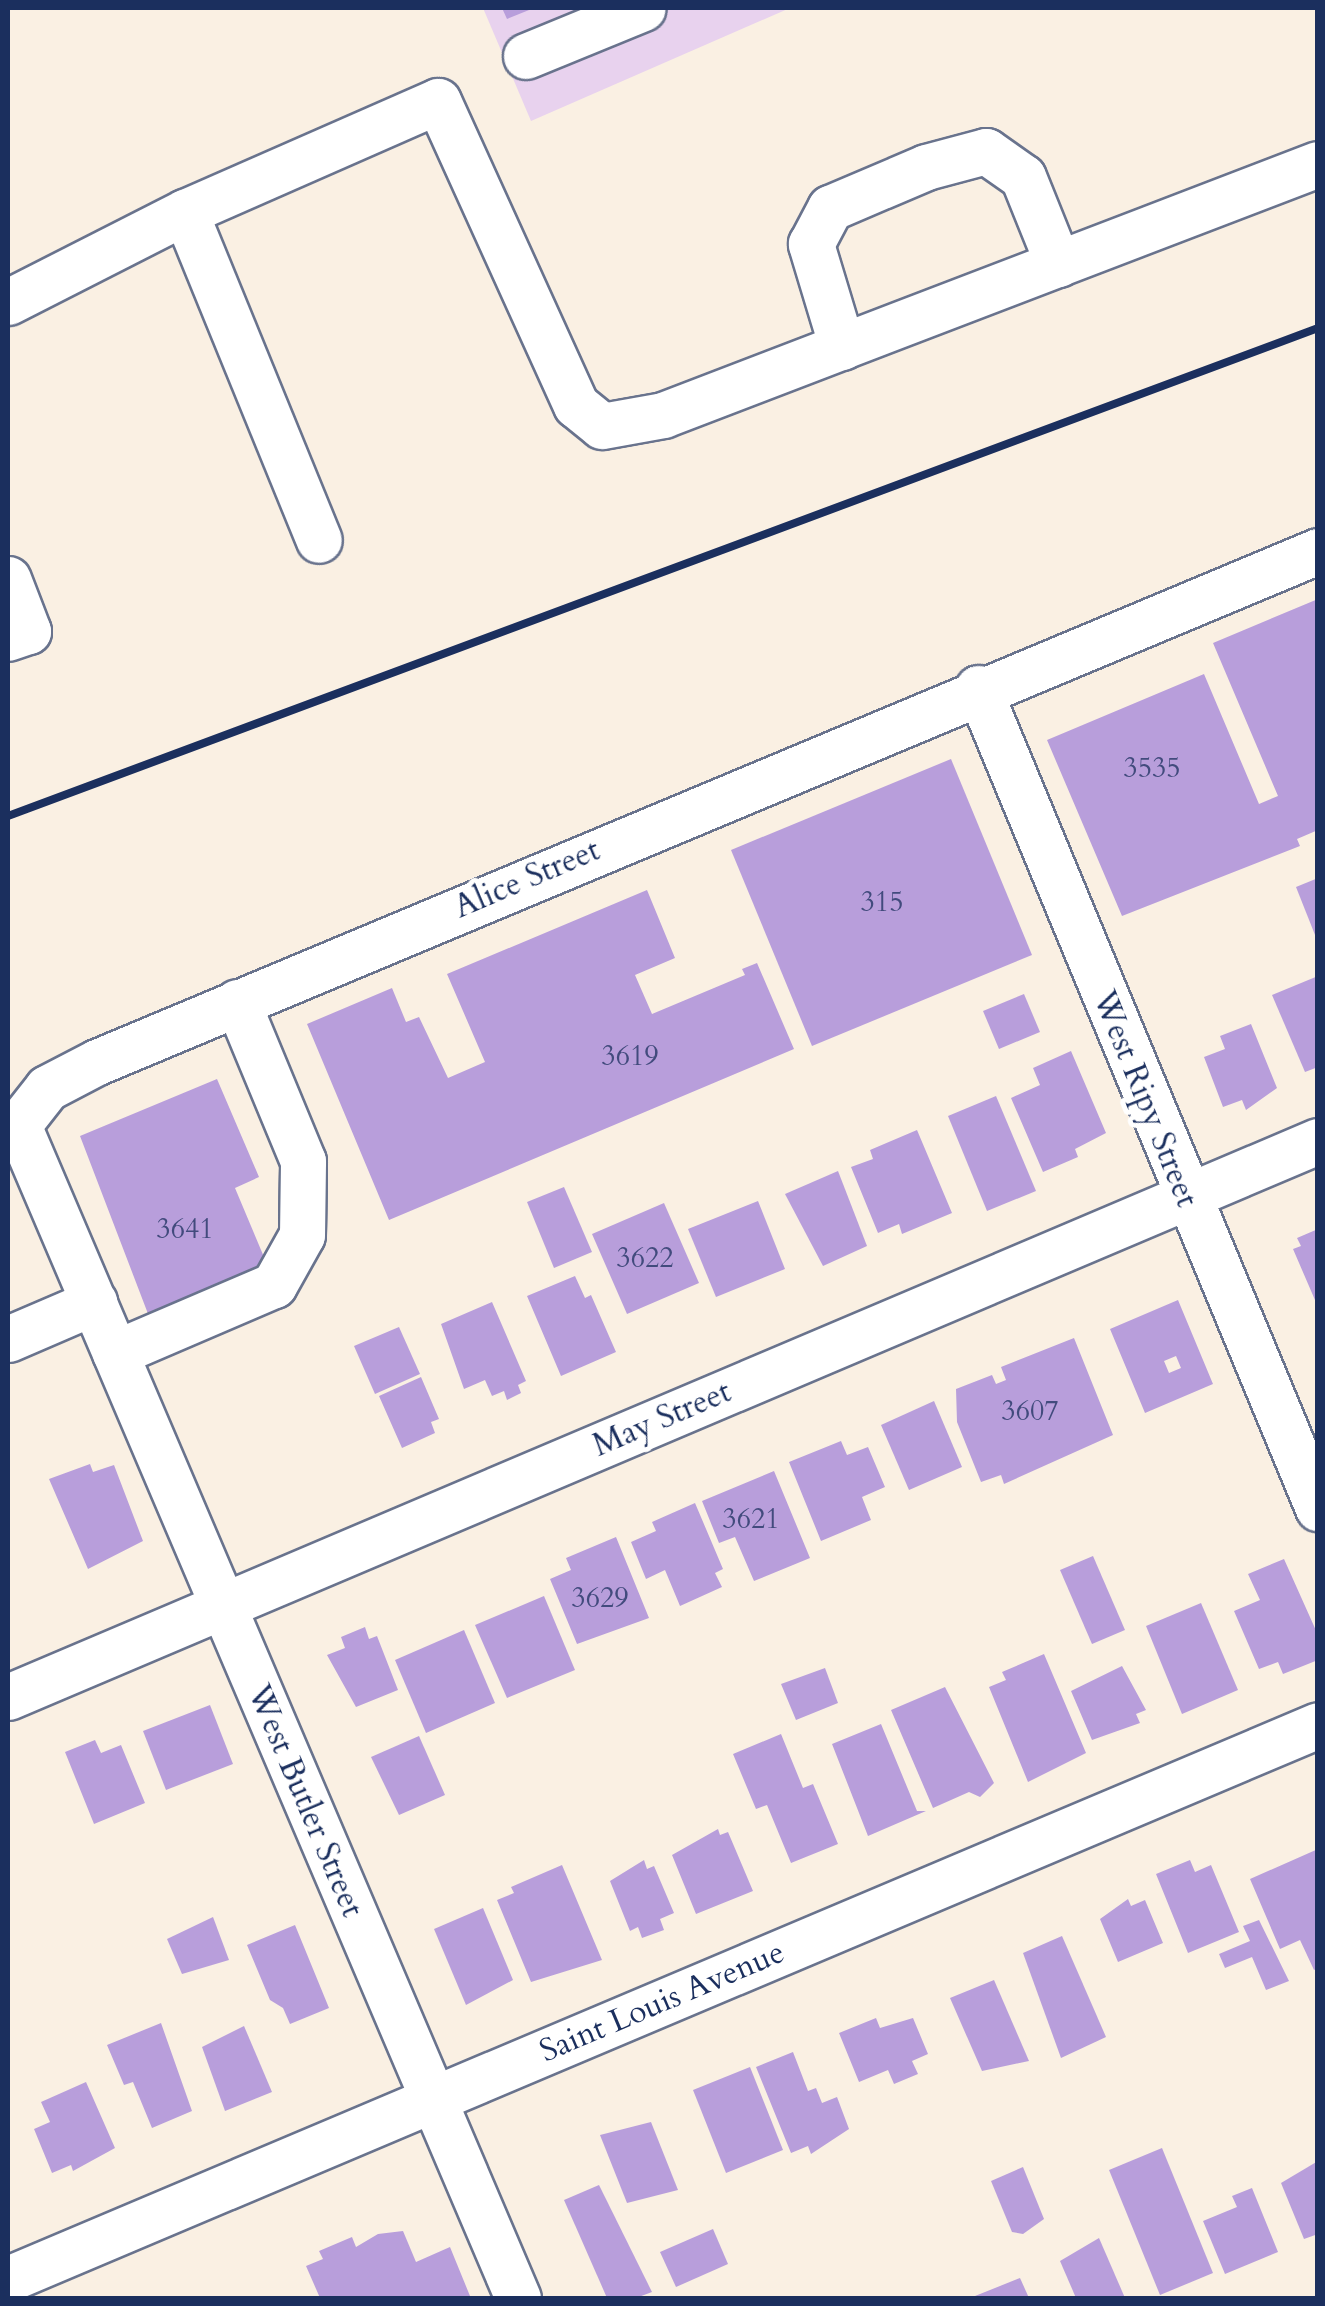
<!DOCTYPE html>
<html>
<head>
<meta charset="utf-8">
<style>
	body { margin:0 }
	#map { position:relative; width:1325px; height:2306px; overflow:hidden; background:#faf0e3; font-family:Cardo,serif }
	div>[style] { position:absolute }
	.built>* { inset:0; background:#e8d2ee }
	.building>* { inset:0; background:#b89edb }
	.roads { filter:drop-shadow(2px 0 #69738d) drop-shadow(-2px 0 #69738d) drop-shadow(0 2px #69738d) drop-shadow(0 -2px #69738d) }
	.minor>* { height:45px; margin:-22.5px; padding:0 22.5px; transform-origin:22.5px; border-radius:22.5px; background:#fff }
	.rail>* { height:8px; margin:-4px; padding:0 4px; transform-origin:4px; border-radius:4px; background:#1b2f5e }
	span { translate:-50% -50%; white-space:nowrap; text-align:center; line-height:1.15; -webkit-text-stroke:10px #fff; paint-order:stroke }
	.number-label { font-size:28px; color:#424b7d }
	.number-label span { -webkit-text-stroke-width:0 }
	.street-label { font-size:32px; color:#1b2f5e }
	.frame { position:absolute; inset:0; border:10px solid #1b2f5e; pointer-events:none }
</style>
</head>
<body>
<div id="map">
	<div class="built">
		<div style="clip-path:polygon(483px 8px,790px 8px,531px 121px)"></div>
	</div>
	<div class="building">
		<div style="clip-path:polygon(502px 8px,534px 8px,507px 19px)"></div>
		<div style="clip-path:polygon(1318px 599px,1318px 830px,1297px 839px,1300px 846px,1122px 916px,1047px 740px,1204px 674px,1259px 804px,1278px 796px,1213px 643px)"></div>
		<div style="clip-path:polygon(951px 759px,1032px 955px,812px 1046px,731px 850px)"></div>
		<div style="clip-path:polygon(1318px 878px,1318px 940px,1317px 940px,1296px 887px)"></div>
		<div style="clip-path:polygon(647px 890px,675px 958px,635px 975px,652px 1014px,745px 975px,742px 969px,757px 963px,794px 1049px,389px 1220px,307px 1024px,392px 988px,406px 1022px,419px 1017px,448px 1078px,485px 1062px,447px 974px)"></div>
		<div style="clip-path:polygon(1318px 976px,1318px 1067px,1305px 1072px,1272px 995px)"></div>
		<div style="clip-path:polygon(1024px 994px,1040px 1032px,999px 1049px,983px 1011px)"></div>
		<div style="clip-path:polygon(1251px 1024px,1277px 1088px,1246px 1110px,1242px 1100px,1223px 1107px,1204px 1057px,1225px 1049px,1220px 1036px)"></div>
		<div style="clip-path:polygon(1071px 1051px,1106px 1133px,1075px 1149px,1078px 1157px,1043px 1172px,1011px 1098px,1040px 1085px,1033px 1068px)"></div>
		<div style="clip-path:polygon(217px 1079px,259px 1177px,235px 1188px,269px 1269px,150px 1319px,80px 1136px)"></div>
		<div style="clip-path:polygon(996px 1096px,1036px 1191px,987px 1211px,948px 1116px)"></div>
		<div style="clip-path:polygon(917px 1130px,952px 1213px,902px 1234px,899px 1224px,878px 1233px,851px 1167px,873px 1159px,870px 1150px)"></div>
		<div style="clip-path:polygon(838px 1171px,867px 1246px,823px 1266px,785px 1194px)"></div>
		<div style="clip-path:polygon(564px 1187px,592px 1252px,554px 1268px,527px 1202px)"></div>
		<div style="clip-path:polygon(758px 1201px,785px 1269px,716px 1297px,688px 1229px)"></div>
		<div style="clip-path:polygon(664px 1203px,699px 1283px,627px 1314px,592px 1234px)"></div>
		<div style="clip-path:polygon(1318px 1229px,1318px 1307px,1293px 1249px,1301px 1246px,1297px 1238px)"></div>
		<div style="clip-path:polygon(575px 1276px,585px 1298px,591px 1295px,616px 1352px,561px 1376px,527px 1296px)"></div>
		<div style="clip-path:polygon(evenodd,1178px 1300px,1213px 1384px,1145px 1413px,1110px 1329px,1178px 1300px,1176px 1356px,1181px 1368px,1169px 1373px,1164px 1361px,1176px 1356px)"></div>
		<div style="clip-path:polygon(492px 1302px,526px 1381px,518px 1385px,521px 1393px,507px 1400px,504px 1391px,492px 1396px,485px 1380px,464px 1389px,441px 1324px)"></div>
		<div style="clip-path:polygon(399px 1327px,420px 1374px,375px 1394px,354px 1346px)"></div>
		<div style="clip-path:polygon(1074px 1338px,1113px 1435px,1004px 1484px,1001px 1475px,981px 1482px,957px 1422px,956px 1389px,992px 1375px,996px 1384px,1006px 1380px,1001px 1367px)"></div>
		<div style="clip-path:polygon(421px 1377px,439px 1419px,431px 1422px,435px 1433px,402px 1448px,379px 1396px)"></div>
		<div style="clip-path:polygon(934px 1401px,962px 1467px,909px 1490px,881px 1425px)"></div>
		<div style="clip-path:polygon(841px 1441px,847px 1455px,868px 1447px,885px 1487px,862px 1497px,871px 1520px,821px 1541px,789px 1462px)"></div>
		<div style="clip-path:polygon(90px 1464px,93px 1472px,114px 1465px,143px 1541px,88px 1569px,49px 1479px)"></div>
		<div style="clip-path:polygon(774px 1471px,810px 1558px,754px 1581px,735px 1537px,719px 1543px,702px 1501px)"></div>
		<div style="clip-path:polygon(695px 1503px,723px 1569px,715px 1573px,722px 1587px,680px 1606px,665px 1570px,646px 1579px,631px 1542px,656px 1531px,652px 1522px)"></div>
		<div style="clip-path:polygon(616px 1537px,649px 1618px,577px 1644px,550px 1579px,571px 1570px,566px 1558px)"></div>
		<div style="clip-path:polygon(1093px 1556px,1125px 1630px,1092px 1644px,1060px 1570px)"></div>
		<div style="clip-path:polygon(1284px 1559px,1318px 1635px,1318px 1660px,1283px 1674px,1278px 1662px,1259px 1669px,1234px 1611px,1260px 1600px,1248px 1574px)"></div>
		<div style="clip-path:polygon(544px 1596px,575px 1670px,507px 1698px,475px 1625px)"></div>
		<div style="clip-path:polygon(1201px 1603px,1238px 1690px,1182px 1714px,1146px 1626px)"></div>
		<div style="clip-path:polygon(365px 1627px,369px 1639px,377px 1636px,398px 1690px,356px 1707px,327px 1655px,345px 1648px,341px 1637px)"></div>
		<div style="clip-path:polygon(464px 1630px,495px 1703px,426px 1733px,395px 1660px)"></div>
		<div style="clip-path:polygon(1044px 1654px,1086px 1753px,1028px 1782px,989px 1687px,1006px 1680px,1002px 1672px)"></div>
		<div style="clip-path:polygon(1122px 1666px,1146px 1710px,1136px 1714px,1140px 1723px,1092px 1740px,1071px 1691px)"></div>
		<div style="clip-path:polygon(825px 1668px,838px 1703px,796px 1720px,781px 1684px)"></div>
		<div style="clip-path:polygon(945px 1687px,994px 1783px,980px 1797px,969px 1792px,933px 1808px,891px 1710px)"></div>
		<div style="clip-path:polygon(210px 1705px,233px 1764px,166px 1790px,143px 1731px)"></div>
		<div style="clip-path:polygon(881px 1724px,917px 1811px,926px 1811px,868px 1836px,832px 1744px)"></div>
		<div style="clip-path:polygon(781px 1734px,803px 1788px,813px 1784px,838px 1844px,791px 1863px,767px 1805px,756px 1809px,733px 1754px)"></div>
		<div style="clip-path:polygon(419px 1736px,445px 1795px,399px 1815px,371px 1757px)"></div>
		<div style="clip-path:polygon(95px 1740px,101px 1753px,121px 1745px,145px 1803px,94px 1824px,65px 1752px)"></div>
		<div style="clip-path:polygon(718px 1829px,720px 1835px,728px 1832px,753px 1891px,696px 1914px,672px 1855px)"></div>
		<div style="clip-path:polygon(1318px 1849px,1318px 1968px,1314px 1970px,1300px 1940px,1280px 1949px,1250px 1879px)"></div>
		<div style="clip-path:polygon(644px 1860px,647px 1869px,654px 1866px,674px 1913px,660px 1919px,664px 1930px,642px 1938px,638px 1927px,630px 1931px,610px 1881px)"></div>
		<div style="clip-path:polygon(1190px 1860px,1195px 1872px,1211px 1865px,1239px 1932px,1188px 1953px,1156px 1874px)"></div>
		<div style="clip-path:polygon(562px 1865px,602px 1960px,531px 1982px,497px 1900px,514px 1893px,511px 1887px)"></div>
		<div style="clip-path:polygon(1128px 1899px,1131px 1906px,1145px 1900px,1163px 1943px,1118px 1962px,1100px 1919px)"></div>
		<div style="clip-path:polygon(483px 1908px,513px 1980px,466px 2005px,434px 1929px)"></div>
		<div style="clip-path:polygon(213px 1917px,229px 1960px,182px 1974px,167px 1939px)"></div>
		<div style="clip-path:polygon(1259px 1920px,1289px 1981px,1266px 1990px,1252px 1957px,1225px 1968px,1219px 1954px,1250px 1941px,1243px 1926px)"></div>
		<div style="clip-path:polygon(295px 1925px,329px 2008px,290px 2024px,283px 2008px,270px 2000px,247px 1945px)"></div>
		<div style="clip-path:polygon(1062px 1936px,1106px 2037px,1061px 2058px,1023px 1953px)"></div>
		<div style="clip-path:polygon(994px 1980px,1029px 2061px,982px 2071px,950px 1998px)"></div>
		<div style="clip-path:polygon(876px 2018px,880px 2028px,913px 2018px,928px 2054px,912px 2061px,918px 2074px,894px 2084px,888px 2070px,859px 2082px,839px 2033px)"></div>
		<div style="clip-path:polygon(161px 2023px,192px 2111px,152px 2128px,133px 2082px,124px 2085px,107px 2045px)"></div>
		<div style="clip-path:polygon(244px 2026px,272px 2092px,225px 2111px,202px 2047px)"></div>
		<div style="clip-path:polygon(793px 2052px,808px 2091px,816px 2088px,822px 2103px,837px 2097px,849px 2129px,811px 2154px,808px 2146px,791px 2153px,756px 2067px)"></div>
		<div style="clip-path:polygon(750px 2067px,783px 2150px,726px 2173px,693px 2090px)"></div>
		<div style="clip-path:polygon(86px 2082px,115px 2148px,73px 2171px,71px 2165px,52px 2173px,34px 2129px,50px 2122px,41px 2102px)"></div>
		<div style="clip-path:polygon(651px 2122px,678px 2190px,627px 2203px,600px 2135px)"></div>
		<div style="clip-path:polygon(1162px 2148px,1213px 2273px,1160px 2295px,1109px 2170px)"></div>
		<div style="clip-path:polygon(1318px 2161px,1318px 2234px,1304px 2239px,1281px 2183px)"></div>
		<div style="clip-path:polygon(1023px 2167px,1044px 2219px,1023px 2234px,1012px 2232px,991px 2181px)"></div>
		<div style="clip-path:polygon(599px 2185px,652px 2292px,636px 2298px,607px 2298px,564px 2200px)"></div>
		<div style="clip-path:polygon(1252px 2188px,1278px 2252px,1225px 2274px,1203px 2221px,1237px 2207px,1232px 2196px)"></div>
		<div style="clip-path:polygon(713px 2229px,728px 2264px,676px 2287px,660px 2252px)"></div>
		<div style="clip-path:polygon(403px 2231px,416px 2262px,450px 2247px,470px 2296px,320px 2298px,306px 2266px,323px 2259px,319px 2251px,352px 2237px,356px 2247px,378px 2234px)"></div>
		<div style="clip-path:polygon(1099px 2238px,1125px 2298px,1076px 2298px,1060px 2261px)"></div>
		<div style="clip-path:polygon(1020px 2278px,1029px 2298px,970px 2298px)"></div>
	</div>
	<div class="roads">
		<div class="minor">
			<div style="left:526px;top:56px;width:126px;rotate:-22.3deg"></div>
			<div style="left:185px;top:212px;width:354px;rotate:67.8deg"></div>
			<div style="left:8px;top:302px;width:199px;rotate:-27deg"></div>
			<div style="left:185px;top:212px;width:276px;rotate:-23.7deg"></div>
			<div style="left:438px;top:101px;width:334px;rotate:65.6deg"></div>
			<div style="left:576px;top:405px;width:33px;rotate:39deg"></div>
			<div style="left:602px;top:426px;width:62px;rotate:-10.2deg"></div>
			<div style="left:663px;top:415px;width:701px;rotate:-20.97deg"></div>
			<div style="left:842px;top:347px;width:108px;rotate:-106.8deg"></div>
			<div style="left:811px;top:244px;width:41px;rotate:-62.2deg"></div>
			<div style="left:830px;top:208px;width:104px;rotate:-23.1deg"></div>
			<div style="left:926px;top:167px;width:62px;rotate:-14.9deg"></div>
			<div style="left:986px;top:151px;width:45px;rotate:35.1deg"></div>
			<div style="left:1023px;top:177px;width:94px;rotate:68.1deg"></div>
			<div style="left:8px;top:579px;width:56px;rotate:69deg"></div>
			<div style="left:28px;top:631px;width:21px;rotate:161deg"></div>
			<div style="left:978px;top:688px;width:888px;rotate:67.48deg"></div>
			<div style="left:8px;top:1339px;width:94px;rotate:-23.3deg"></div>
			<div style="left:115px;top:1353px;width:173px;rotate:-23.2deg"></div>
			<div style="left:274px;top:1285px;width:57px;rotate:-60.8deg"></div>
			<div style="left:302px;top:1235px;width:74px;rotate:-89.2deg"></div>
			<div style="left:303px;top:1161px;width:172px;rotate:-112.5deg"></div>
			<div style="left:8px;top:1697px;width:1423px;rotate:-23deg"></div>
			<div style="left:8px;top:2279px;width:1422px;rotate:-22.92deg"></div>
			<div style="left:518px;top:2298px;width:1275px;rotate:-113.09deg"></div>
			<div style="left:18px;top:1125px;width:47px;rotate:-51.9deg"></div>
			<div style="left:47px;top:1088px;width:56px;rotate:-27.5deg"></div>
			<div style="left:97px;top:1062px;width:1324px;rotate:-22.71deg"></div>
		</div>
	</div>
	<div class="rail">
		<div style="left:8px;top:816px;width:1398px;rotate:-20.43deg"></div>
	</div>
	<div class="number-label">
		<span style="left:1152px;top:768px">3535</span>
		<span style="left:882px;top:902px">315</span>
		<span style="left:630px;top:1056px">3619</span>
		<span style="left:185px;top:1229px">3641</span>
		<span style="left:645px;top:1258px">3622</span>
		<span style="left:1030px;top:1411px">3607</span>
		<span style="left:751px;top:1519px">3621</span>
		<span style="left:600px;top:1598px">3629</span>
	</div>
	<div class="street-label">
		<span style="left:527px;top:879px;rotate:-23deg">Alice Street</span>
		<span style="left:1145px;top:1099px;rotate:68deg">West Ripy Street</span>
		<span style="left:662px;top:1419px;rotate:-23deg">May Street</span>
		<span style="left:305px;top:1801px;rotate:67deg">West Butler Street</span>
		<span style="left:662px;top:2002px;rotate:-23deg">Saint Louis Avenue</span>
	</div>
	<div class="frame"></div>
</div>
</body>
</html>
